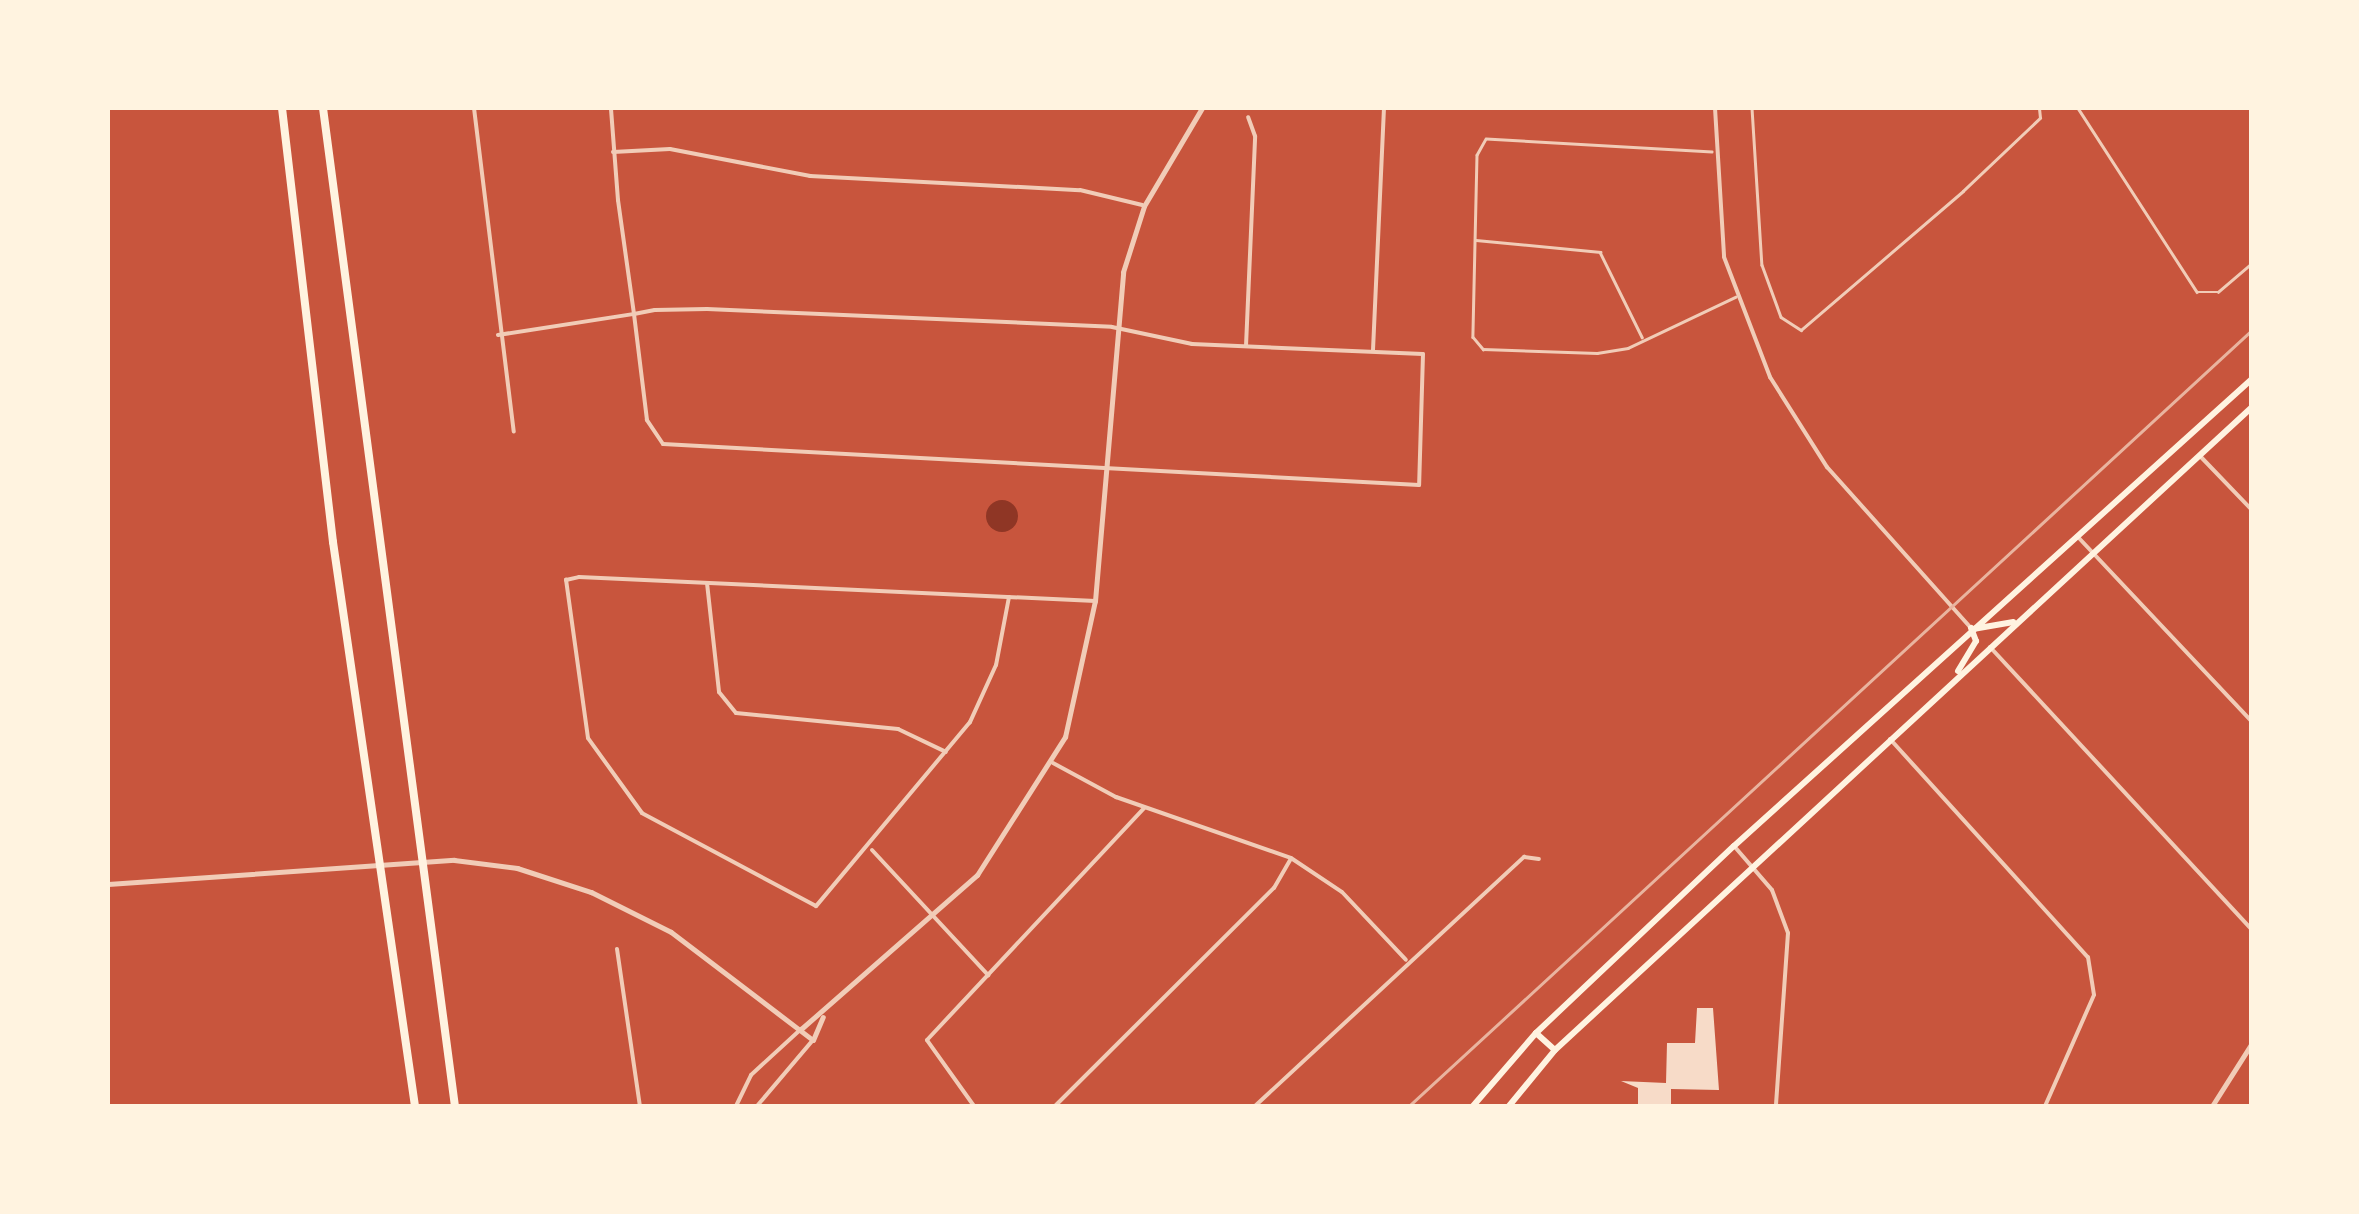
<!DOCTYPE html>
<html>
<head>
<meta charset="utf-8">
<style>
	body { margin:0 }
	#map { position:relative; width:2359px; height:1214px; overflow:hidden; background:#c8553d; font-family:Poppins,sans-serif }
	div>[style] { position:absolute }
	.water>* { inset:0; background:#8f3625 }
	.round { border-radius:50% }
	.building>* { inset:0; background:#f7dbc8 }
	.service>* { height:2.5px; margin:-1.25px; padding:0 1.25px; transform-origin:1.25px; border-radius:1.25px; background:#f1ccb7 }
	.minor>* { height:4px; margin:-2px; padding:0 2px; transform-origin:2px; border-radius:2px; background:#f1ccb7 }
	.tertiary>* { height:5px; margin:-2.5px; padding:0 2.5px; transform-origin:2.5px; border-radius:2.5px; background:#f1ccb7 }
	.secondary>* { height:6px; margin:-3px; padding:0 3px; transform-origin:3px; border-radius:3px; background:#fff3e0 }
	.motorway>* { height:8px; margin:-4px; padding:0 4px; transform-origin:4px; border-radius:4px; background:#fff3e0 }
	.rail>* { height:2.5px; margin:-1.25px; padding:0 1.25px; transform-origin:1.25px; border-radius:1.25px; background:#e9b49f }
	span { translate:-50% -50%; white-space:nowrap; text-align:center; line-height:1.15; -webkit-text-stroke:8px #fff3e0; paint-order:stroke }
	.frame { position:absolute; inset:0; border:110px solid #fff3e0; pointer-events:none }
</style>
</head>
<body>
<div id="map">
	<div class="water">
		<div class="round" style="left:986px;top:500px;width:32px;height:32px"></div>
	</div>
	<div class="building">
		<div style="clip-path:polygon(1697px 1008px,1713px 1008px,1719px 1090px,1671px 1089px,1671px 1106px,1638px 1106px,1638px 1088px,1621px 1081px,1666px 1083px,1667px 1043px,1695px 1043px)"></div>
	</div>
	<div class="service">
		<div style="left:1752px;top:108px;width:157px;rotate:86.4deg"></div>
		<div style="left:1762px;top:265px;width:55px;rotate:69.9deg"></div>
		<div style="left:1781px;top:317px;width:24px;rotate:33deg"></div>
		<div style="left:1801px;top:330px;width:213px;rotate:-40.6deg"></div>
		<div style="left:1963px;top:191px;width:106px;rotate:-43.5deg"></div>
		<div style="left:2040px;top:118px;width:10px;rotate:-96deg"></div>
		<div style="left:2078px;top:108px;width:219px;rotate:57.1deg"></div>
		<div style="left:2197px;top:292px;width:21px"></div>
		<div style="left:2218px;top:292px;width:45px;rotate:-40.5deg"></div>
		<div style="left:1712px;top:152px;width:226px;rotate:-176.7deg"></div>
		<div style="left:1486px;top:139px;width:18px;rotate:119deg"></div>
		<div style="left:1477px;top:155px;width:182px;rotate:91.3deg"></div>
		<div style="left:1473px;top:337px;width:16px;rotate:50deg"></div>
		<div style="left:1483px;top:349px;width:114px;rotate:2deg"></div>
		<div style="left:1597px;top:353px;width:31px;rotate:-9deg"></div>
		<div style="left:1628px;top:348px;width:119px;rotate:-25.5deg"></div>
		<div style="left:1476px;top:240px;width:125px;rotate:5.5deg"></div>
		<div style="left:1600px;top:252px;width:95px;rotate:63.7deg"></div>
	</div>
	<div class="minor">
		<div style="left:474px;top:108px;width:326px;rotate:83deg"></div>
		<div style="left:1715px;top:108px;width:149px;rotate:86.5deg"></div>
		<div style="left:1724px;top:257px;width:129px;rotate:69deg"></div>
		<div style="left:1770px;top:377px;width:107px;rotate:57.7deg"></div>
		<div style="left:1827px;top:467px;width:216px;rotate:48.2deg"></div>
		<div style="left:613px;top:152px;width:57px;rotate:-3deg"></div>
		<div style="left:670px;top:149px;width:143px;rotate:10.9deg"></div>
		<div style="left:810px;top:176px;width:270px;rotate:3deg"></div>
		<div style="left:1080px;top:190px;width:64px;rotate:13.6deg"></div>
		<div style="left:498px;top:335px;width:138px;rotate:-8.8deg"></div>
		<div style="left:634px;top:314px;width:21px;rotate:-11deg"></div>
		<div style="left:655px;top:310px;width:52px;rotate:-1.1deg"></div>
		<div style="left:707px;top:309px;width:405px;rotate:2.5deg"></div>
		<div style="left:1112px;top:327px;width:82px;rotate:12deg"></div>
		<div style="left:1192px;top:344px;width:231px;rotate:2.5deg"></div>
		<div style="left:1423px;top:354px;width:131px;rotate:91.7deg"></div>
		<div style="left:1419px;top:485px;width:757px;rotate:-176.9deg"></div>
		<div style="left:663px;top:444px;width:29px;rotate:-124deg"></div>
		<div style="left:647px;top:420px;width:107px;rotate:-97deg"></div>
		<div style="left:634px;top:314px;width:115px;rotate:-98deg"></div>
		<div style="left:618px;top:200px;width:92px;rotate:-94.4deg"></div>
		<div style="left:1246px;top:346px;width:210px;rotate:-87.5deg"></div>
		<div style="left:1255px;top:136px;width:20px;rotate:-110deg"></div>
		<div style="left:1373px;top:350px;width:242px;rotate:-87.4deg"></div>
		<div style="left:2200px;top:456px;width:75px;rotate:46.1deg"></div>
		<div style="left:2077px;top:536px;width:255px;rotate:46.7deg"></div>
		<div style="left:707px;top:583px;width:110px;rotate:83.7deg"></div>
		<div style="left:719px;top:692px;width:27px;rotate:51deg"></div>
		<div style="left:736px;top:713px;width:163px;rotate:5.6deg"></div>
		<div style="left:898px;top:729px;width:53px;rotate:25.6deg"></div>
		<div style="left:1009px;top:597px;width:69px;rotate:100.8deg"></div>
		<div style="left:996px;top:665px;width:63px;rotate:114.5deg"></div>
		<div style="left:970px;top:722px;width:240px;rotate:129.9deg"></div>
		<div style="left:816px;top:906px;width:197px;rotate:-151.9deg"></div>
		<div style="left:642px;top:813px;width:92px;rotate:-125.8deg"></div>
		<div style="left:588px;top:738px;width:160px;rotate:-97.9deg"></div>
		<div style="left:566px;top:580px;width:13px;rotate:-13deg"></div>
		<div style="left:579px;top:577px;width:517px;rotate:2.66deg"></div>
		<div style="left:1990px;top:647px;width:386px;rotate:47.2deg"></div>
		<div style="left:1890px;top:739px;width:294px;rotate:47.8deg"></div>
		<div style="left:2088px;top:957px;width:38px;rotate:81deg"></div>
		<div style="left:2094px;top:995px;width:121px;rotate:113.8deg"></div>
		<div style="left:1053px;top:763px;width:72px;rotate:28.4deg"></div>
		<div style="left:1116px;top:797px;width:185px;rotate:19.2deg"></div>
		<div style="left:1291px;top:858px;width:61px;rotate:33.7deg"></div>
		<div style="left:1342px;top:892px;width:93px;rotate:46.7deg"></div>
		<div style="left:1734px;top:846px;width:58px;rotate:49.2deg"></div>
		<div style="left:1772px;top:890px;width:46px;rotate:69.6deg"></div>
		<div style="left:1788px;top:933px;width:173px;rotate:94deg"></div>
		<div style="left:872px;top:850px;width:171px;rotate:47.1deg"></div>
		<div style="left:617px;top:949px;width:159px;rotate:81.7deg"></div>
		<div style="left:673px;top:1106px;width:46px"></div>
		<div style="left:736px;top:1106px;width:34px;rotate:-64deg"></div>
		<div style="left:751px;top:1075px;width:68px;rotate:-42.6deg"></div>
		<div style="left:757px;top:1106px;width:87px;rotate:-49.7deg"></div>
		<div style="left:974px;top:1106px;width:81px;rotate:-125.5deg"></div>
		<div style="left:927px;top:1040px;width:318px;rotate:-46.9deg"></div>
		<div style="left:1055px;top:1106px;width:309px;rotate:-44.9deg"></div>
		<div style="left:1274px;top:888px;width:34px;rotate:-60deg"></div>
		<div style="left:1255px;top:1106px;width:367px;rotate:-42.8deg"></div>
		<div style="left:1524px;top:857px;width:15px;rotate:8deg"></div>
	</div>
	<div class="tertiary">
		<div style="left:108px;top:884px;width:347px;rotate:-4deg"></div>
		<div style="left:454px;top:860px;width:64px;rotate:7.2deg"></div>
		<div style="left:517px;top:868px;width:78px;rotate:18deg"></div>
		<div style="left:591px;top:892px;width:89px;rotate:26.6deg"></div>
		<div style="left:671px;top:932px;width:178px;rotate:37.3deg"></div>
		<div style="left:813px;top:1040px;width:25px;rotate:-67deg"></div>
		<div style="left:801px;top:1029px;width:234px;rotate:-41.2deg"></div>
		<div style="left:977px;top:875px;width:164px;rotate:-57.5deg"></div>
		<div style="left:1065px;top:737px;width:139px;rotate:-77.6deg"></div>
		<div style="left:1095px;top:601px;width:330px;rotate:-85.1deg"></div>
		<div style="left:1123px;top:272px;width:69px;rotate:-72.3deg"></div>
		<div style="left:1144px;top:206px;width:114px;rotate:-59.4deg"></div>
		<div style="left:2212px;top:1106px;width:75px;rotate:-57.6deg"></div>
	</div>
	<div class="secondary">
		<div style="left:1973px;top:629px;width:41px;rotate:-9.9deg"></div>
		<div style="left:1958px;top:671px;width:35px;rotate:-59deg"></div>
		<div style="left:1976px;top:641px;width:14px;rotate:-111deg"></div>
		<div style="left:1536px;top:1033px;width:25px;rotate:42deg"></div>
		<div style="left:1473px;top:1106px;width:96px;rotate:-49.2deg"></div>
		<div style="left:1536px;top:1033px;width:272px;rotate:-43.4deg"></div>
		<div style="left:1734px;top:846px;width:697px;rotate:-42.04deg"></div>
		<div style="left:1509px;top:1106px;width:72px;rotate:-50.6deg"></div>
		<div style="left:1555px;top:1050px;width:948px;rotate:-42.69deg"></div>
	</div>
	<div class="motorway">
		<div style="left:282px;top:108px;width:437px;rotate:83.3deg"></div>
		<div style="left:333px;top:542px;width:570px;rotate:81.73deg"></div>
		<div style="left:323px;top:108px;width:1007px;rotate:82.47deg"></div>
	</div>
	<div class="rail">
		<div style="left:1409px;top:1106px;width:1146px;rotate:-42.63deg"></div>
	</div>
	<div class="frame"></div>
</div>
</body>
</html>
